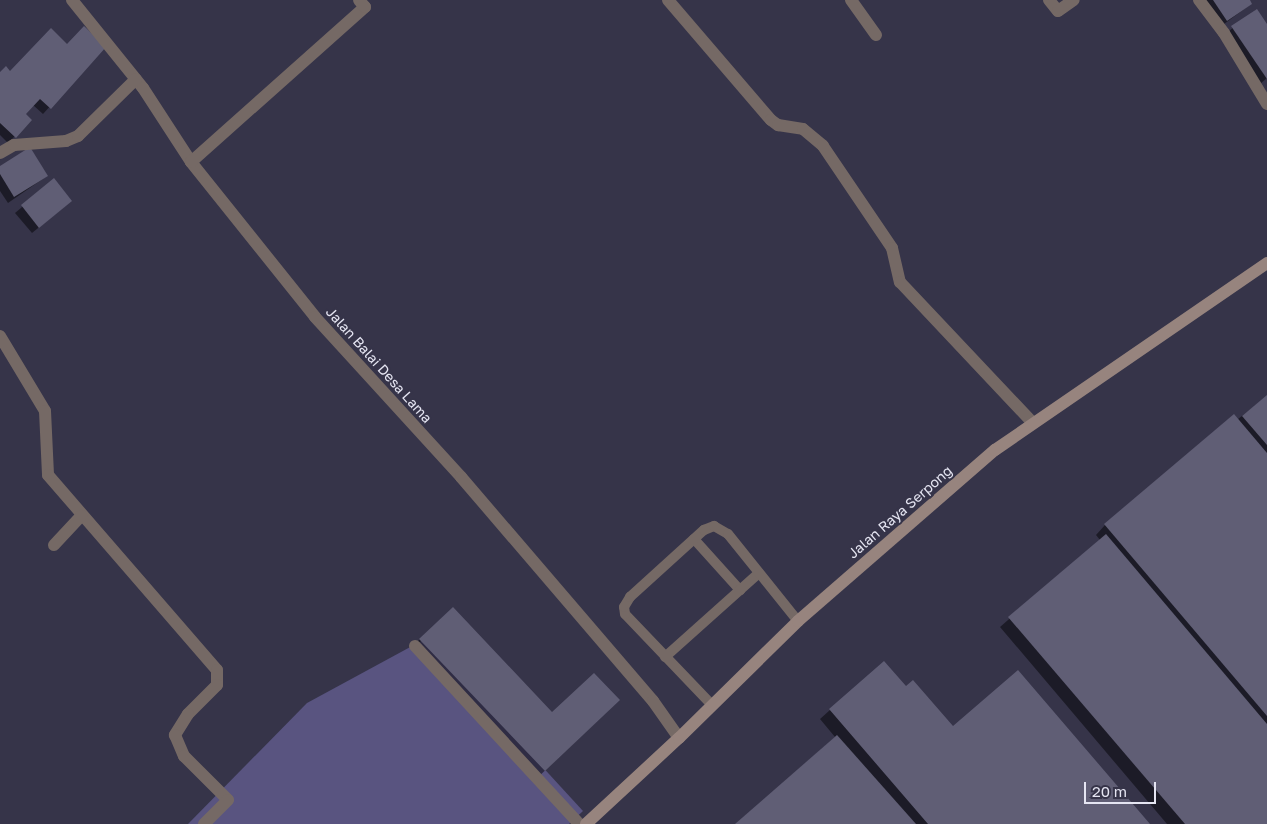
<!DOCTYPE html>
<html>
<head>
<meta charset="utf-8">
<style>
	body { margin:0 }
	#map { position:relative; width:1267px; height:824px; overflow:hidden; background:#363449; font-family:"Golos Text",sans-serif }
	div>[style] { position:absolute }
	.green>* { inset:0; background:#595480 }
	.shadow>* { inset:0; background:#0007 }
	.building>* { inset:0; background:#605e75 }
	.service>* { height:10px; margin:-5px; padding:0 5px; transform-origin:5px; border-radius:5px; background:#756965 }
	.minor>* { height:12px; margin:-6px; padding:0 6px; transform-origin:6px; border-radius:6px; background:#756965 }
	.secondary>* { height:12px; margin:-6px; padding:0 6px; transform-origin:6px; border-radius:6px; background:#97847e }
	span { translate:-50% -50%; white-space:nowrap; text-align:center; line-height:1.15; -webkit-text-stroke:4px #363449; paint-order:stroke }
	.street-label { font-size:14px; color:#e5e5f2 }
	.scale { position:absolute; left:1084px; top:782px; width:72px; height:22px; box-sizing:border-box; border:2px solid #e5e5f2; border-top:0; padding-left:6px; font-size:15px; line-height:18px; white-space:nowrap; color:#e5e5f2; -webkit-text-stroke:4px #363449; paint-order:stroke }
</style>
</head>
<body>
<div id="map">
	<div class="green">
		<div style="clip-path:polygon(425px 639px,583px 811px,569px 824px,188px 824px,307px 703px)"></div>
	</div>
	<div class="shadow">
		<div style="clip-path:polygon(1203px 0,1248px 0,1251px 4px,1220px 27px)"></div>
		<div style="clip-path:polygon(1256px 10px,1267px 26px,1267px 78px,1260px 84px,1225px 34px)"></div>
		<div style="clip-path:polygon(67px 46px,104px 47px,43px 114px,33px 105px,24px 114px,31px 120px,8px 143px,0 135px,0 73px,10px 72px)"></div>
		<div style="clip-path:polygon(0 167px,47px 176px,8px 203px,0 191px)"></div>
		<div style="clip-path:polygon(54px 180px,64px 207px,32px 233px,15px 213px)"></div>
		<div style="clip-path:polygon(1267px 396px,1267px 824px,1167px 824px,1000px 627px,1100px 540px,1096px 535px,1105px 525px)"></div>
		<div style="clip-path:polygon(420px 639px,552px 714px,609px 710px,535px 780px,411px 649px)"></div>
		<div style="clip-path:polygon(906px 688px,953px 728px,1149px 824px,737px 824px,835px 737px,820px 719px,830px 710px)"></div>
	</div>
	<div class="building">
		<div style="clip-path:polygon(1213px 0,1250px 0,1252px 4px,1227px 21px)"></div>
		<div style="clip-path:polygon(1257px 9px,1267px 24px,1267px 79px,1231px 26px)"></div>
		<div style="clip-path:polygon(84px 26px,106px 47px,51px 109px,40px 99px,26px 114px,32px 120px,16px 138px,0 123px,0 72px,6px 66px,10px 71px,51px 28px,67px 44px)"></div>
		<div style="clip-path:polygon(30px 147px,48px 176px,14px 197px,0 174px,0 166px)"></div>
		<div style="clip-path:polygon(54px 178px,72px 201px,39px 228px,21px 205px)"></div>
		<div style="clip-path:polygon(1267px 395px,1267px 445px,1242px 416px)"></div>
		<div style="clip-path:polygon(1234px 414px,1267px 453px,1267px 716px,1104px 524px)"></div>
		<div style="clip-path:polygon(1106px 534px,1267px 724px,1267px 824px,1185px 824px,1008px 617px)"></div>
		<div style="clip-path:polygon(453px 607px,552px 712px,594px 673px,620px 700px,545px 771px,419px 639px)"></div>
		<div style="clip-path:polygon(884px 661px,906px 686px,913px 680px,953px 726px,1018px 670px,1150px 824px,928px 824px,829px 709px)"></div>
		<div style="clip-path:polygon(837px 735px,916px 824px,735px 824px)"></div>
	</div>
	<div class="service">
		<div style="left:694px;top:539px;width:69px;rotate:48deg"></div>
		<div style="left:665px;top:657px;width:126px;rotate:-41.8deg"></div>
		<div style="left:711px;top:704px;width:124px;rotate:-133.7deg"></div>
		<div style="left:625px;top:614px;width:7px;rotate:-98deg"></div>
		<div style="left:624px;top:607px;width:12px;rotate:-59deg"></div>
		<div style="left:630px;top:597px;width:100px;rotate:-42.2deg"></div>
		<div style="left:704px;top:530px;width:11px;rotate:-22deg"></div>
		<div style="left:714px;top:526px;width:16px;rotate:30deg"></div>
		<div style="left:728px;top:534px;width:112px;rotate:51.2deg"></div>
	</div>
	<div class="minor">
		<div style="left:72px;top:0;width:113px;rotate:51.1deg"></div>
		<div style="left:143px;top:88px;width:88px;rotate:57deg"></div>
		<div style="left:191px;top:162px;width:198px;rotate:51.3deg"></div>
		<div style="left:315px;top:317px;width:217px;rotate:47.6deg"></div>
		<div style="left:461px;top:477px;width:295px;rotate:49.4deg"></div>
		<div style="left:653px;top:701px;width:45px;rotate:54.9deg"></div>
		<div style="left:668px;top:0;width:158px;rotate:49.4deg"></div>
		<div style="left:771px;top:120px;width:9px;rotate:36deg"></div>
		<div style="left:778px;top:125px;width:25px;rotate:9deg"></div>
		<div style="left:803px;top:129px;width:26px;rotate:40deg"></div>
		<div style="left:823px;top:146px;width:123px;rotate:55.9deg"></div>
		<div style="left:892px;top:248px;width:35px;rotate:77deg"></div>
		<div style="left:900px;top:282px;width:194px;rotate:46.7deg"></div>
		<div style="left:851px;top:0;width:43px;rotate:54.5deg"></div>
		<div style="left:1049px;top:0;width:14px;rotate:51deg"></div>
		<div style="left:1058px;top:11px;width:19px;rotate:-35deg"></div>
		<div style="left:1199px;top:0;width:41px;rotate:52.9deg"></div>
		<div style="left:1224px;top:33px;width:83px;rotate:58.8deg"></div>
		<div style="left:0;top:153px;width:16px;rotate:-30deg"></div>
		<div style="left:14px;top:145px;width:52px;rotate:-4.4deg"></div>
		<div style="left:66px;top:141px;width:13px;rotate:-23deg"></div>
		<div style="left:78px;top:136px;width:81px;rotate:-44.5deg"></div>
		<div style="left:191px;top:162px;width:233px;rotate:-41.7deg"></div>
		<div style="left:365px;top:7px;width:9px;rotate:-131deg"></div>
		<div style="left:0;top:336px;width:87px;rotate:59deg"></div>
		<div style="left:45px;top:411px;width:64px;rotate:87.3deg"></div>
		<div style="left:48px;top:475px;width:258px;rotate:49.1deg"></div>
		<div style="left:217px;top:670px;width:15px;rotate:90deg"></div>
		<div style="left:217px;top:685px;width:41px;rotate:135deg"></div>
		<div style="left:188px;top:714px;width:25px;rotate:122deg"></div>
		<div style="left:175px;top:735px;width:23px;rotate:67deg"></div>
		<div style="left:184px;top:756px;width:62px;rotate:45deg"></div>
		<div style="left:228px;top:800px;width:34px;rotate:135deg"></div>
		<div style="left:54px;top:545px;width:40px;rotate:-47deg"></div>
		<div style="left:415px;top:646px;width:242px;rotate:47.3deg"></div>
	</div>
	<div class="secondary">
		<div style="left:586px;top:824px;width:127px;rotate:-42.8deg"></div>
		<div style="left:679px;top:738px;width:167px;rotate:-44.5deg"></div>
		<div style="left:798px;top:621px;width:261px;rotate:-41deg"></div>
		<div style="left:995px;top:450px;width:330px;rotate:-34.5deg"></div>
	</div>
	<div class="street-label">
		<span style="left:379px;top:365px;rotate:48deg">Jalan Balai Desa Lama</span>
		<span style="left:900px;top:512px;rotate:-41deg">Jalan Raya Serpong</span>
	</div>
	<div class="scale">20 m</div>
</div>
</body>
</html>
